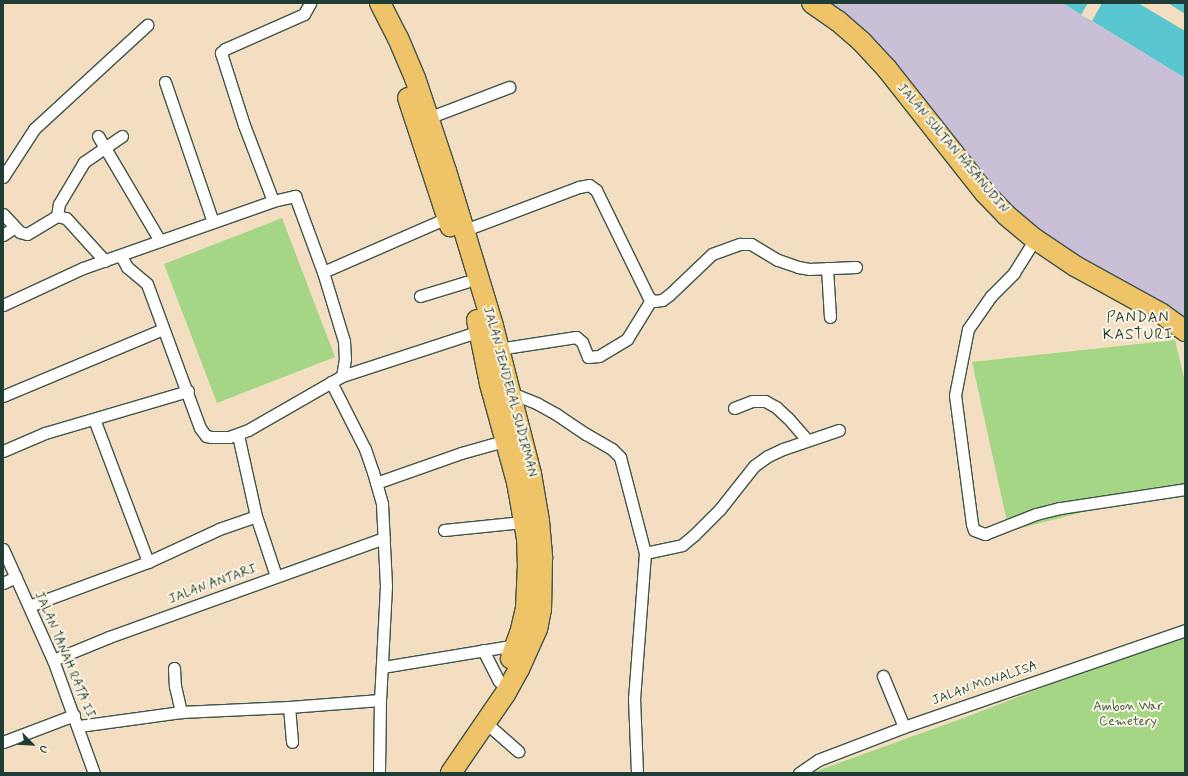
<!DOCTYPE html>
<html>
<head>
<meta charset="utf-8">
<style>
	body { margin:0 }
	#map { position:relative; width:1188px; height:776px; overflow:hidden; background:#f3dec1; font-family:Mynerve,sans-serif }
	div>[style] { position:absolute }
	.industrial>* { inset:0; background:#c9bfd7 }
	.green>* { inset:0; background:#a4d685 }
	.water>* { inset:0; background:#5ac7d0 }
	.pier>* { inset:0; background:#f3dec1 }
	.roads { filter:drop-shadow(1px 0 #3f5549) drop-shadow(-1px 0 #3f5549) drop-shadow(0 1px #3f5549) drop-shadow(0 -1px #3f5549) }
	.street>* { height:11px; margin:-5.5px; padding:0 5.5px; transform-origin:5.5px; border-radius:5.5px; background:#fff }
	.highway>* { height:20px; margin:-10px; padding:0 10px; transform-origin:10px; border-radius:10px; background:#efc469 }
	span { translate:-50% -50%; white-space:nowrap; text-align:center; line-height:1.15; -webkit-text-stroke:4px #fcf5e5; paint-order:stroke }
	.street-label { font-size:13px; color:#1f3d34 }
	.park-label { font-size:13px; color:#3a5c44 }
	.quarter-label { font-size:15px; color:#1f3d34; letter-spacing:1px }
	.frame { position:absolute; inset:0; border:4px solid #1f3d34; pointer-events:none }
	.north { position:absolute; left:12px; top:724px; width:40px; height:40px; -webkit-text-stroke:3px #fcf5e5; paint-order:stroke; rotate:114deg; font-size:11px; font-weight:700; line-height:16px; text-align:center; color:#1f3d34 }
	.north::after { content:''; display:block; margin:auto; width:14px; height:18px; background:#1f3d34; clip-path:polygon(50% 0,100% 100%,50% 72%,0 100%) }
</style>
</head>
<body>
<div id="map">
	<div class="industrial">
		<div style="clip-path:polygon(830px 3px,1062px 3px,1185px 78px,1185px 320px,1158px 300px,1054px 242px,1009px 208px,841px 10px)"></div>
	</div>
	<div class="green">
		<div style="clip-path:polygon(282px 218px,335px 357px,217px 403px,164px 264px)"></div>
		<div style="clip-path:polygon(1175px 340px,1185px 382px,1185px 486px,1009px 531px,972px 362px)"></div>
		<div style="clip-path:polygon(1185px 638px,1185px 773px,811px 773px,969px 716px,1124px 656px)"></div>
	</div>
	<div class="water">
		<div style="clip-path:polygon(1062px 3px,1185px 3px,1185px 78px,1092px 21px)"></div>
	</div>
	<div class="pier">
		<div style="clip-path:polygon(1088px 3px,1102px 3px,1092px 21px,1081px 15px)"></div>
		<div style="clip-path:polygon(1138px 3px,1168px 3px,1185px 14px,1185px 31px)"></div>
	</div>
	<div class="roads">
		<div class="street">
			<div style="left:165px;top:82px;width:148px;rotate:71.1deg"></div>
			<div style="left:428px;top:118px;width:87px;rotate:-20.9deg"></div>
			<div style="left:98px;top:136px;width:122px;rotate:59.4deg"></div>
			<div style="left:3px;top:177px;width:57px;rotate:-57.1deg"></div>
			<div style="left:34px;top:129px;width:154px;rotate:-42.6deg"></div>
			<div style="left:273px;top:201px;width:81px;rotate:-110.9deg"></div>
			<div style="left:244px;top:125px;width:76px;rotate:-107.7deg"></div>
			<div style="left:221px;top:53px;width:6px;rotate:-45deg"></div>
			<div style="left:225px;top:49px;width:86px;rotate:-23.9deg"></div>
			<div style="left:304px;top:14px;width:13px;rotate:-61deg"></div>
			<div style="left:3px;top:214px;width:25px;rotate:47deg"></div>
			<div style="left:20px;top:232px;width:7px;rotate:16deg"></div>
			<div style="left:27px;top:234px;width:35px;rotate:-31deg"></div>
			<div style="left:57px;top:216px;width:9px;rotate:13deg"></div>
			<div style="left:66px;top:218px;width:58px;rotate:47.8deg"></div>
			<div style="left:57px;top:216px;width:12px;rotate:-81deg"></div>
			<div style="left:59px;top:204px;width:49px;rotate:-59.2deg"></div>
			<div style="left:84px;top:162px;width:46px;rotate:-34.4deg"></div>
			<div style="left:465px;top:230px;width:122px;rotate:-20.7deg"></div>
			<div style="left:579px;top:187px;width:10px;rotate:-11deg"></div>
			<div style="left:589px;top:185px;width:9px;rotate:36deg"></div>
			<div style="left:596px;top:190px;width:120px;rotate:63.9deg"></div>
			<div style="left:649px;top:298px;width:6px;rotate:31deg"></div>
			<div style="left:654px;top:301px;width:8px;rotate:-7deg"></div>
			<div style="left:662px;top:300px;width:9px;rotate:-36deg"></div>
			<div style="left:669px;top:295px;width:59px;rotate:-43.6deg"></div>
			<div style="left:712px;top:254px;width:30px;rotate:-20deg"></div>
			<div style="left:740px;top:244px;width:11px"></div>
			<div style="left:751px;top:244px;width:31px;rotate:31deg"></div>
			<div style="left:778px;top:260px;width:21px;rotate:19deg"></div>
			<div style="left:798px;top:267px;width:11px;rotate:10deg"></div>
			<div style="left:809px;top:269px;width:47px;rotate:-2.4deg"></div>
			<div style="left:3px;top:235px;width:14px;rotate:-34deg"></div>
			<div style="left:1035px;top:239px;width:40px;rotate:122deg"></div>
			<div style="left:1014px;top:273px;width:33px;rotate:135deg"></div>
			<div style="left:991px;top:296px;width:40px;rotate:124.9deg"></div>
			<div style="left:968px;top:329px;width:67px;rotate:101.1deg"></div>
			<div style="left:955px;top:395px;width:130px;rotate:82.5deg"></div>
			<div style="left:972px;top:524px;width:6px;rotate:72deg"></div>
			<div style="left:974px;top:530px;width:12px;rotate:20deg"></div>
			<div style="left:985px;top:534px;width:55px;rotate:-21.4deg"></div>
			<div style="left:1036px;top:514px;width:25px;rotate:-14deg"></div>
			<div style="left:1060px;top:508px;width:126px;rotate:-8.6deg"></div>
			<div style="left:121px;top:256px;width:13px;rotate:61deg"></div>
			<div style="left:127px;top:267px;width:26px;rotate:40deg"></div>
			<div style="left:147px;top:284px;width:153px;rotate:69.8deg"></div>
			<div style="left:200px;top:428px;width:10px;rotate:53deg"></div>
			<div style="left:206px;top:436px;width:5px;rotate:11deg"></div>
			<div style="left:211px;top:437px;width:18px"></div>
			<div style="left:229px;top:437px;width:20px;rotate:-20deg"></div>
			<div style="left:248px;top:430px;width:108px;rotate:-29.9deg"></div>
			<div style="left:342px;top:376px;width:145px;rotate:-18.1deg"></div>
			<div style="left:827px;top:268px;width:49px;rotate:86.5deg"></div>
			<div style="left:323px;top:272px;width:140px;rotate:-23.6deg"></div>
			<div style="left:420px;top:296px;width:48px;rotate:-16.9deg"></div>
			<div style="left:3px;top:305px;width:88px;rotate:-24.8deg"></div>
			<div style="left:83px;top:268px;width:201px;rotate:-19.4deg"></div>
			<div style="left:273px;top:201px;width:23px;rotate:-13deg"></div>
			<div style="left:295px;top:196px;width:81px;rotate:69.8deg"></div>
			<div style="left:323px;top:272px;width:72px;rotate:73.1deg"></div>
			<div style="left:344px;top:341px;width:18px;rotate:87deg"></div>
			<div style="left:345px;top:359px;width:17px;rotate:100deg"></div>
			<div style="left:498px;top:349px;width:79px;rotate:-8.7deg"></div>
			<div style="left:576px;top:337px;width:8px;rotate:40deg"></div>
			<div style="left:582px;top:342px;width:16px;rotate:68deg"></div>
			<div style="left:588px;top:357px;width:11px;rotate:-5deg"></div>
			<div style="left:599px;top:356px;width:33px;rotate:-31deg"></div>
			<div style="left:627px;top:339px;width:46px;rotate:-58.4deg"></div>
			<div style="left:331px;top:382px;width:75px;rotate:63.1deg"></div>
			<div style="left:365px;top:449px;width:24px;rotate:71deg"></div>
			<div style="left:373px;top:472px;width:33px;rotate:74deg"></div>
			<div style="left:382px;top:504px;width:82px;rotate:87.2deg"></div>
			<div style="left:386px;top:586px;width:114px;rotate:93deg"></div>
			<div style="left:380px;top:700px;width:73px;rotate:90.8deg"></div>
			<div style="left:509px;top:392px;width:31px;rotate:22deg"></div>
			<div style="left:538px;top:404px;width:21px;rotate:29deg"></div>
			<div style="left:556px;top:414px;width:36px;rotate:34deg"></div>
			<div style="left:586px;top:434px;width:30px;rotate:30deg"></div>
			<div style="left:612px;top:449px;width:11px;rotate:45deg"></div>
			<div style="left:620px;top:457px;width:99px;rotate:75.4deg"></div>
			<div style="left:645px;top:553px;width:145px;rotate:94.3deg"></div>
			<div style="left:634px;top:698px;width:75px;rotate:87.7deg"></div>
			<div style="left:3px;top:396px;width:173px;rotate:-22.7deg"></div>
			<div style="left:734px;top:408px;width:19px;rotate:-21deg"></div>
			<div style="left:752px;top:401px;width:13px"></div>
			<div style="left:765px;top:401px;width:13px;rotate:29deg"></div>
			<div style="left:776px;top:407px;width:16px;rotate:43deg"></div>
			<div style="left:788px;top:418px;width:29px;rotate:49deg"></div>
			<div style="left:94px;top:419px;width:153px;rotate:69.3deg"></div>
			<div style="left:148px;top:562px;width:78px;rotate:-24.9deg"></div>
			<div style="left:219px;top:529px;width:39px;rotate:-19deg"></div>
			<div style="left:238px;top:435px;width:83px;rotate:77.5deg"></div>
			<div style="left:256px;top:516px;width:63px;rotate:71.6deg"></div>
			<div style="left:3px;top:451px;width:46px;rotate:-23.2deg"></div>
			<div style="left:45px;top:433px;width:149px;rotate:-16.4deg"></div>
			<div style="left:376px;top:483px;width:90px;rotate:-19.4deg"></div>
			<div style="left:461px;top:453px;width:45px;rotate:-15.6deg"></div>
			<div style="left:444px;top:530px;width:79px;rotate:-5.8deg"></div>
			<div style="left:3px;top:549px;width:122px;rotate:65.8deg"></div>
			<div style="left:53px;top:660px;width:120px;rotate:70.1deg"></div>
			<div style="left:645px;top:553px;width:38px;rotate:-12deg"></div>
			<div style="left:682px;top:545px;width:16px;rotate:-40deg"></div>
			<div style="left:694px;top:535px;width:37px;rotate:-45deg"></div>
			<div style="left:720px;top:509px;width:55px;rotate:-51.7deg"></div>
			<div style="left:754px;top:466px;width:17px;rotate:-36deg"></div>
			<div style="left:768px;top:456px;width:17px;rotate:-25deg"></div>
			<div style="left:783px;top:449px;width:59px;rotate:-18.7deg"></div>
			<div style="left:3px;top:583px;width:14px;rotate:-25deg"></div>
			<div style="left:29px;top:606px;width:127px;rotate:-20.3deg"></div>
			<div style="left:483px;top:650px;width:35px;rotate:63deg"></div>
			<div style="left:53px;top:660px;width:61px;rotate:-22.3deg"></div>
			<div style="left:109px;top:637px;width:292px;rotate:-19.8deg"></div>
			<div style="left:383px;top:667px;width:135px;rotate:-9.4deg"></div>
			<div style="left:174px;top:668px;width:18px;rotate:87deg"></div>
			<div style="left:175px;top:686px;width:27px;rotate:77deg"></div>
			<div style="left:883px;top:676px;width:55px;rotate:67.6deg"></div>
			<div style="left:289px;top:707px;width:35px;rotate:85deg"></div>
			<div style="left:486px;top:723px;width:43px;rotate:41.2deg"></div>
			<div style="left:79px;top:726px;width:103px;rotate:-7.8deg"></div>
			<div style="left:181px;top:712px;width:108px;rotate:-2.7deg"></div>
			<div style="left:289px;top:707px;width:91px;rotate:-4.4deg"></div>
			<div style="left:3px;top:742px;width:76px;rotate:-20.8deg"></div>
			<div style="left:799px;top:773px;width:23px;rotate:-34deg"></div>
			<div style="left:818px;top:760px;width:92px;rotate:-21deg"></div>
			<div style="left:904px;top:727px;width:297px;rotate:-19deg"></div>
		</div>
		<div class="highway">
			<div style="left:380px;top:3px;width:39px;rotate:63deg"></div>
			<div style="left:398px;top:38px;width:43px;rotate:67deg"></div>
			<div style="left:415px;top:78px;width:98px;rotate:71.6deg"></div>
			<div style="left:446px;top:171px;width:162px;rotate:73.1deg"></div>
			<div style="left:493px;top:326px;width:153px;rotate:75.6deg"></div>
			<div style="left:531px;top:474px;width:48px;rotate:80.3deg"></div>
			<div style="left:539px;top:521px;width:38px;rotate:85deg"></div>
			<div style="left:542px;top:559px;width:50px;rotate:91.1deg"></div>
			<div style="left:541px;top:609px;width:20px;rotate:101deg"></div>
			<div style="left:537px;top:629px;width:44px;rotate:114.2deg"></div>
			<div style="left:519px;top:669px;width:29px;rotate:119deg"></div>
			<div style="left:505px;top:694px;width:96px;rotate:124.4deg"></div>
			<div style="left:812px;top:3px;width:32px;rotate:35deg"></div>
			<div style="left:838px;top:21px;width:32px;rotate:41deg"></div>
			<div style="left:862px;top:42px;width:37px;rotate:47deg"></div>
			<div style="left:887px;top:69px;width:158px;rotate:51.7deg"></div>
			<div style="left:985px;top:193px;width:30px;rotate:46deg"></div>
			<div style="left:1006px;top:215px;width:38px;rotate:40deg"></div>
			<div style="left:1035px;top:239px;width:48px;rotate:34deg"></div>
			<div style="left:1075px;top:266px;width:99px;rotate:28.9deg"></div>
			<div style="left:1162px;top:314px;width:29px;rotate:36deg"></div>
			<div style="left:408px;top:98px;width:135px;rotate:71.8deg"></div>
			<div style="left:477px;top:320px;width:65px;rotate:78.5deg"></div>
			<div style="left:490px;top:384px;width:102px;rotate:74.6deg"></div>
			<div style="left:517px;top:482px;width:58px;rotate:80deg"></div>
			<div style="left:527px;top:539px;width:26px;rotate:88deg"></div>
			<div style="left:528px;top:565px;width:43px;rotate:92.7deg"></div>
			<div style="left:526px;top:608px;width:26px;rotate:103deg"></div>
			<div style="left:520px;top:633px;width:27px;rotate:110deg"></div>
		</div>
	</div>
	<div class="street-label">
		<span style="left:952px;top:149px;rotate:50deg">JALAN SULTAN HASANUDIN</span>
		<span style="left:509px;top:392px;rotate:75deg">JALAN JENDERAL SUDIRMAN</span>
		<span style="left:213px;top:585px;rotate:-20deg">JALAN ANTARI</span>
		<span style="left:64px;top:655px;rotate:67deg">JALAN TANAH RATA II</span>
		<span style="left:985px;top:684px;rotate:-19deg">JALAN MONALISA</span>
	</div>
	<div class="park-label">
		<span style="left:1128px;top:715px">Ambon War<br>Cemetery</span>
	</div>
	<div class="quarter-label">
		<span style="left:1138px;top:327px">PANDAN<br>KASTURI</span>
	</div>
	<div class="frame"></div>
	<div class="north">U</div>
</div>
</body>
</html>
